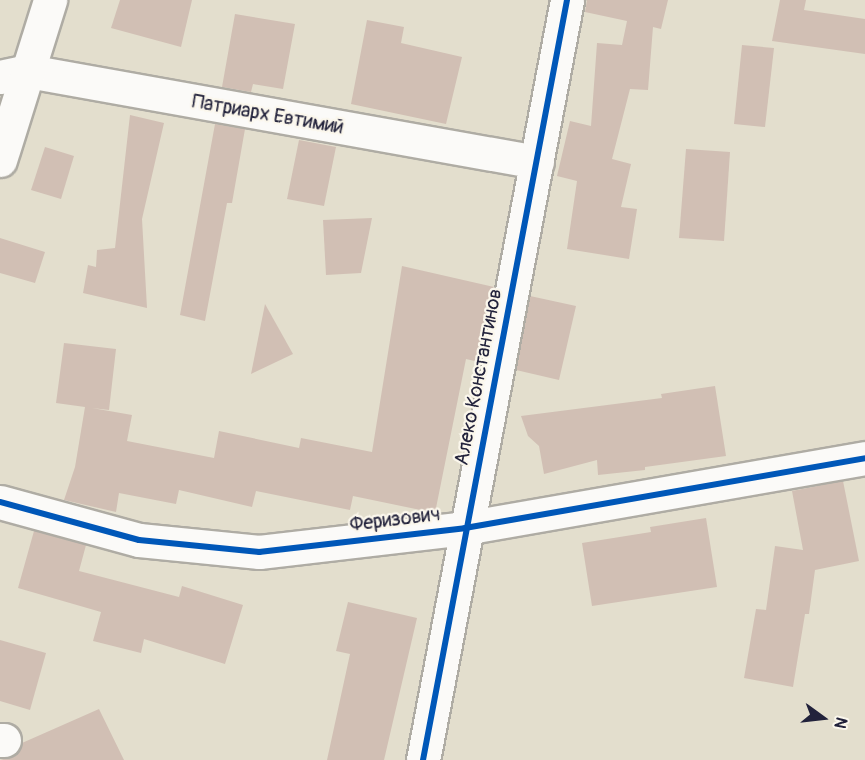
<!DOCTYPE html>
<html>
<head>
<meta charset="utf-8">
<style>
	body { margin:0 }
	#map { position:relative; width:865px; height:760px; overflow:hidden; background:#e3decd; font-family:Pangolin,sans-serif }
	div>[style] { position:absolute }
	.building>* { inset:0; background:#d1bfb4 }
	.roads { filter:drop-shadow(2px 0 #afaca4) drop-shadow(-2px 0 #afaca4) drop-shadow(0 2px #afaca4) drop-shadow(0 -2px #afaca4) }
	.street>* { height:33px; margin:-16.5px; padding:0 16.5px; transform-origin:16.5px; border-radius:16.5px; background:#fbfaf8 }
	.cycleway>* { height:6px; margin:-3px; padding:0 3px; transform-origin:3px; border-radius:3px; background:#0057b8 }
	span { translate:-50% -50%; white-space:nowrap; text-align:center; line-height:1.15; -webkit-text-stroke:4.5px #fbf7ec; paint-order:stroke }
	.street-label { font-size:20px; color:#22223b }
	.north { position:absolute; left:793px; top:688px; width:60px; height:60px; -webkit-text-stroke:4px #fbf7ec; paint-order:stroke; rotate:105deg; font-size:16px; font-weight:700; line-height:24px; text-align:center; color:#22223b }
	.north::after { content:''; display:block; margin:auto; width:21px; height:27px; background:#22223b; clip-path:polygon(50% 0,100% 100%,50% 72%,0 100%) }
</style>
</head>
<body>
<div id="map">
	<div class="building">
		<div style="clip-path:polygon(120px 0,192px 0,181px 47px,111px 28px)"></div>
		<div style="clip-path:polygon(587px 0,668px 0,661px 29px,653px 27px,648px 90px,630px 89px,612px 159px,631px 164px,621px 207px,637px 209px,629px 259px,567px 249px,577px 181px,557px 176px,570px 121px,591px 126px,597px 43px,622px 45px,627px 21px,585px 12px)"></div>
		<div style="clip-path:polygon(780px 0,806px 0,804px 10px,865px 19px,865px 54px,772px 41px)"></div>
		<div style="clip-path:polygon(235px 14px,295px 24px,283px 89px,253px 84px,251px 92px,222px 87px)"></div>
		<div style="clip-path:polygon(367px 20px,404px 27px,401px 43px,462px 57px,446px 124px,351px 104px)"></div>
		<div style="clip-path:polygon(742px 45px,774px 48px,765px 127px,734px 124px)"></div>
		<div style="clip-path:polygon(130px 115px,164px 123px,142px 219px,147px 308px,83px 293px,88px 265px,96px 267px,97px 250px,115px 248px)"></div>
		<div style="clip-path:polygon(215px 124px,245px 129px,232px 203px,227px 203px,205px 321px,180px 315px)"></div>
		<div style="clip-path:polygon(299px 140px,336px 147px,324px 206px,287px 199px)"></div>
		<div style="clip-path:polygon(45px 147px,74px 156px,61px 199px,31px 190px)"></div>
		<div style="clip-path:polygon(686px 149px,730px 152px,724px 241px,679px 238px)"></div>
		<div style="clip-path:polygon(372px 218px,361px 273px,326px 275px,323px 220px)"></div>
		<div style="clip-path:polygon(0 238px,45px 252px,35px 283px,0 273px)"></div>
		<div style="clip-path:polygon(402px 266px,494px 287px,479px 362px,466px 359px,435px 513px,353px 496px,350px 510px,256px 491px,252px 507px,179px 490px,176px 504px,119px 493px,116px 512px,64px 500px,75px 467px,85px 407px,56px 403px,64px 343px,116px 349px,109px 410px,92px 408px,132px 415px,127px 441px,214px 458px,219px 431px,299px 448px,301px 438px,372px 452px)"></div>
		<div style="clip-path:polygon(530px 296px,576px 306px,559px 380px,516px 370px)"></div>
		<div style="clip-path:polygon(265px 304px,293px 354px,251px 374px)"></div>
		<div style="clip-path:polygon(715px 386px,726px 456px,645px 467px,645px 470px,598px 475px,597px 460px,544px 474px,539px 446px,528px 436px,521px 416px,662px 398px,661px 394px)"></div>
		<div style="clip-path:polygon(843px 481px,859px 561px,815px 570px,809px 614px,805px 614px,793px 687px,744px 678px,756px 609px,766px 610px,775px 546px,803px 550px,792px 491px)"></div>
		<div style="clip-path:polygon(706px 518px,717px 587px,592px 606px,582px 543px,651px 532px,650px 527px)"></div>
		<div style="clip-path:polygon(34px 531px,86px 545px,79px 571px,179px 597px,182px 586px,243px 605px,225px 664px,144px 639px,141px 653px,93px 641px,101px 612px,18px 588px)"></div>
		<div style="clip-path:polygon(348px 602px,417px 618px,384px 760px,327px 760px,350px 654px,336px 651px)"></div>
		<div style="clip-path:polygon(0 640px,46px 653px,30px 710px,0 701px)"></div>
		<div style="clip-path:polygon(99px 709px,124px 760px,0 760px,14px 756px,22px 743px)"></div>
	</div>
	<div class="roads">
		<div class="street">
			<div style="left:0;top:77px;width:29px;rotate:-12deg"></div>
			<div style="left:28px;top:71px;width:517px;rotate:10.14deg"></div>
			<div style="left:0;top:160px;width:168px;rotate:-72.6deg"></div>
			<div style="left:0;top:502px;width:144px;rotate:15.3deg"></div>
			<div style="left:139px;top:540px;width:121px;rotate:5.7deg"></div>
			<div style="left:259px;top:552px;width:207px;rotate:-6.6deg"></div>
			<div style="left:465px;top:528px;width:406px;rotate:-9.9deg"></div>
			<div style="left:0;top:740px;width:4px"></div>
			<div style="left:423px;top:760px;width:774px;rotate:-79.27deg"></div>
		</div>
	</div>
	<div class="cycleway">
		<div style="left:0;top:502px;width:144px;rotate:15.3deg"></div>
		<div style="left:139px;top:540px;width:121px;rotate:5.7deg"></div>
		<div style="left:259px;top:552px;width:207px;rotate:-6.6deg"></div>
		<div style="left:465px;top:528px;width:406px;rotate:-9.9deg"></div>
		<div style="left:423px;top:760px;width:774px;rotate:-79.27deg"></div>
	</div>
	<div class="street-label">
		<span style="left:268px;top:114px;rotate:10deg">Патриарх Евтимий</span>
		<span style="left:478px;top:377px;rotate:-79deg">Алеко Константинов</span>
		<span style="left:395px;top:519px;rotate:-7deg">Феризович</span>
	</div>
	<div class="north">N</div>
</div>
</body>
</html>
